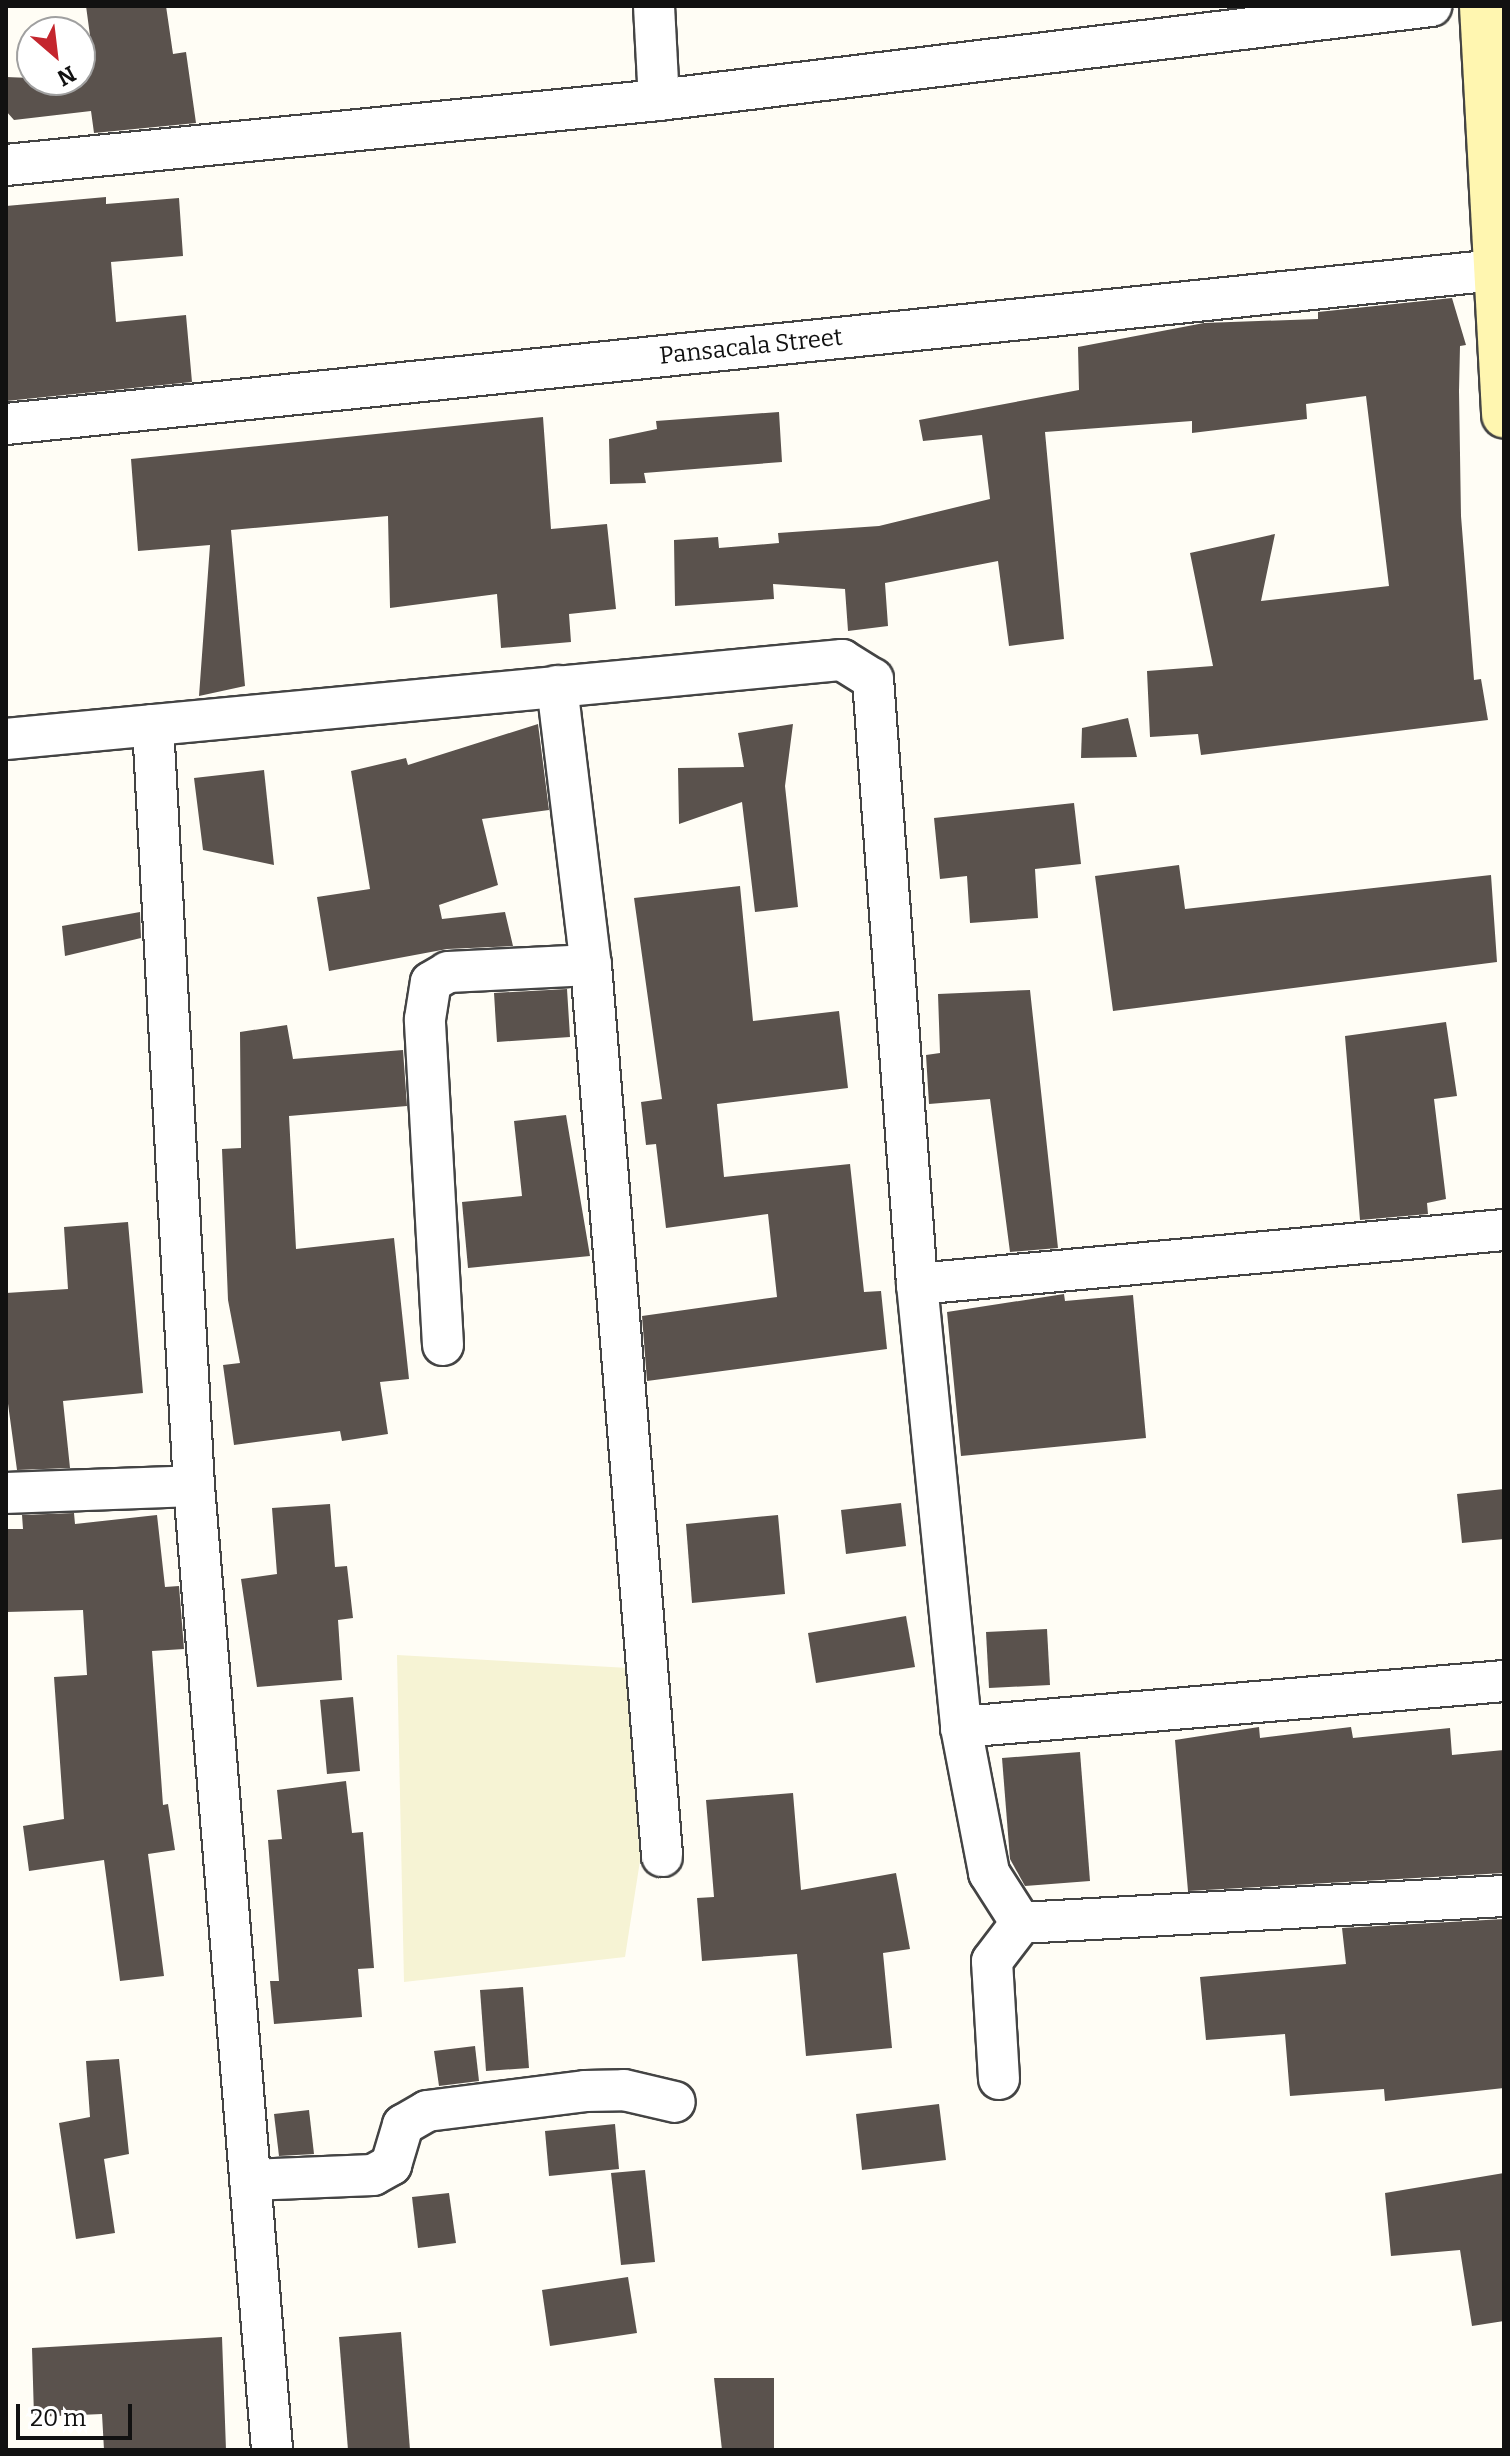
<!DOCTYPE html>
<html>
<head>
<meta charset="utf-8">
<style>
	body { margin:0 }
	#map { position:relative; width:1510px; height:2456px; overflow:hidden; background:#fffdf5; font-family:Bitter,serif }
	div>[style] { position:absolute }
	.farmland>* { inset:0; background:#f6f3d4 }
	.building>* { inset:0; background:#5a524d }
	.roads { filter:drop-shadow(2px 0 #444) drop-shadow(-2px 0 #444) drop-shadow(0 2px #444) drop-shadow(0 -2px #444) }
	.street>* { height:40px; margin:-20px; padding:0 20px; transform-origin:20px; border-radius:20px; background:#fff }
	.secondary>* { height:44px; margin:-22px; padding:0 22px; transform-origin:22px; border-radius:22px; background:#fff6b0 }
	span { translate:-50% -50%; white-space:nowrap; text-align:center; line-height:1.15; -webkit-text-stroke:8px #fff; paint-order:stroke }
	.street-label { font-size:24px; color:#111 }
	.frame { position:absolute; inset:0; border:8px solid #111; pointer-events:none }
	.north { position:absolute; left:16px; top:16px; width:80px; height:80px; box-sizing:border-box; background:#fff; border:2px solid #a0a0a0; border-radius:50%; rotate:152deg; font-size:22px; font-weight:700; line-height:32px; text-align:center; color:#111 }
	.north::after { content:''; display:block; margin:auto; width:28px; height:36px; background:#c4262e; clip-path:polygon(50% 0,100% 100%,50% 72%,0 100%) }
	.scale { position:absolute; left:16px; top:2404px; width:116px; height:36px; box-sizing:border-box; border:4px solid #111; border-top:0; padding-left:10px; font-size:24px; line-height:28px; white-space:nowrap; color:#111; -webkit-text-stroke:6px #fff; paint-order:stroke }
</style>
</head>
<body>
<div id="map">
	<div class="farmland">
		<div style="clip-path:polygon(397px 1655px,629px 1668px,647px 1816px,625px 1957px,404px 1982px)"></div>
	</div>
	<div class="building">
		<div style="clip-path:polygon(86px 6px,166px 6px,173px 54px,186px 52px,196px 123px,94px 133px,91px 111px,14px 120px,6px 111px,6px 77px,80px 80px,80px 67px,94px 65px)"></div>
		<div style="clip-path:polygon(106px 197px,106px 204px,179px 198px,183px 256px,111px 262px,116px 322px,186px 315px,192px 382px,6px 401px,6px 206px)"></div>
		<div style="clip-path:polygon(1452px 298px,1466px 345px,1460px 346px,1459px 391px,1461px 516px,1474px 680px,1481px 679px,1488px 720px,1201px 755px,1198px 734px,1150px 737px,1147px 671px,1213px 666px,1190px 553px,1275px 534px,1261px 601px,1389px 586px,1366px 396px,1306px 404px,1307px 419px,1192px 433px,1192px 421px,1045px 432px,1064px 639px,1009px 646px,998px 561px,885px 583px,888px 626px,848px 631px,845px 589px,773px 584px,774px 599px,675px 606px,674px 540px,718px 537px,719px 548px,779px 543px,778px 533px,879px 526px,990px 499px,982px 435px,923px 441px,919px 420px,1079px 390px,1078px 347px,1204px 323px,1318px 319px,1318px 312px)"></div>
		<div style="clip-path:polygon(779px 412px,782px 462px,644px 473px,646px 483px,610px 484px,609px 439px,657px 429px,656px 421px)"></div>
		<div style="clip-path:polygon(543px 417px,551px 529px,607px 524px,616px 609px,569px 614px,571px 642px,501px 648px,497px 594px,390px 608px,388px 516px,231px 530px,245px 686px,199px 696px,210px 545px,138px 551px,131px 459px)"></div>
		<div style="clip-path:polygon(1128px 718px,1137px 757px,1081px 758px,1082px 728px)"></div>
		<div style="clip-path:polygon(538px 724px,549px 810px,482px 819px,498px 885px,439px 905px,442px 919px,505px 912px,513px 946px,447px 949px,329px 971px,317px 897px,370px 889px,351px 771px,406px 758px,408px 765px)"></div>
		<div style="clip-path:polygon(793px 724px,785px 786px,798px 907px,755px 912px,742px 802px,679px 824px,678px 768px,744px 767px,738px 733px)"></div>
		<div style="clip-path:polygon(264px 770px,274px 865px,203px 850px,194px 778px)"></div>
		<div style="clip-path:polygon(1074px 803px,1081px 864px,1035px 869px,1038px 918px,970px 923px,967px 876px,940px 879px,934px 818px)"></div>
		<div style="clip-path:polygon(1179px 865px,1185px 909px,1491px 875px,1497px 962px,1113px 1011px,1095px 876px)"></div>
		<div style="clip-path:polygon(740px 886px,753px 1021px,839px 1011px,848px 1088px,717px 1104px,724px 1177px,850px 1164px,864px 1292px,881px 1291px,887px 1349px,647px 1381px,642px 1316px,777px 1297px,768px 1214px,666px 1228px,656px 1144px,646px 1145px,641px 1102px,662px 1099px,634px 898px)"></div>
		<div style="clip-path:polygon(140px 912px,141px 938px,65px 956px,62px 926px)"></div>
		<div style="clip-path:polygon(567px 989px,570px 1037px,497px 1042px,494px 993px)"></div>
		<div style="clip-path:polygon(1030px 990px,1058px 1248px,1010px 1252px,990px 1099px,929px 1104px,926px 1055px,940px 1053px,938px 994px)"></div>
		<div style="clip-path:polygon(1446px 1022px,1457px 1096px,1434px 1099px,1446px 1199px,1427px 1203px,1428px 1214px,1360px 1220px,1345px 1036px)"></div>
		<div style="clip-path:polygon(287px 1025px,293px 1059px,403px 1050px,407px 1106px,289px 1116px,296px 1249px,394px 1238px,409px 1379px,380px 1382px,388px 1434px,342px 1441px,340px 1431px,234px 1445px,223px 1365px,240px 1363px,228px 1300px,222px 1149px,241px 1148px,240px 1032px)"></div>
		<div style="clip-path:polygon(566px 1115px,590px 1256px,468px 1268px,462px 1202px,522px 1196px,514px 1121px)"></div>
		<div style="clip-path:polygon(128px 1222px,143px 1393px,63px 1401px,70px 1468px,17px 1470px,6px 1389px,6px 1293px,68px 1289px,64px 1227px)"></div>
		<div style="clip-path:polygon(1064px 1294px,1065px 1301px,1133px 1295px,1146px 1438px,961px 1456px,947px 1312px)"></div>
		<div style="clip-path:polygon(1504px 1489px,1504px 1539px,1462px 1543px,1457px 1494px)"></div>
		<div style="clip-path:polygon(901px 1503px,906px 1546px,846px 1554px,841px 1510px)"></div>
		<div style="clip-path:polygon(330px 1504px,335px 1567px,347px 1566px,353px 1618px,338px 1620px,342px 1680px,257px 1687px,241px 1579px,277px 1574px,272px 1508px)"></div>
		<div style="clip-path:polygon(74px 1513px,75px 1524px,157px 1515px,165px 1587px,179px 1586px,184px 1649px,152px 1651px,163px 1805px,168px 1804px,175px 1850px,148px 1854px,164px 1976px,120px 1981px,104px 1860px,29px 1871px,23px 1826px,64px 1819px,54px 1677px,87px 1675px,83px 1610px,6px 1612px,6px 1529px,23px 1529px,22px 1515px)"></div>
		<div style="clip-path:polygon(778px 1515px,785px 1594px,692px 1603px,686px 1524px)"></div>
		<div style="clip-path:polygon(906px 1616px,915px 1667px,816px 1683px,808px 1633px)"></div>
		<div style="clip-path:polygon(1047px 1629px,1050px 1685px,989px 1688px,986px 1632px)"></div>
		<div style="clip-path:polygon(353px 1697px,360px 1771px,327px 1774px,320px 1700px)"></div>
		<div style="clip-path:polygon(1259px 1727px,1260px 1738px,1351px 1727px,1353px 1738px,1450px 1728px,1452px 1755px,1504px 1750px,1504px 1873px,1188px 1891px,1175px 1740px)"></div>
		<div style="clip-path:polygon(1080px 1752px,1090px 1881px,1025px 1886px,1010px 1859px,1002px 1758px)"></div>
		<div style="clip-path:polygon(346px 1781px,352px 1833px,363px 1832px,374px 1968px,358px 1969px,362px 2017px,274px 2024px,270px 1981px,279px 1981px,268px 1840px,282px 1839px,277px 1790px)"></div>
		<div style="clip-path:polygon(793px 1793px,801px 1890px,896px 1873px,910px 1949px,883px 1953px,892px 2048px,806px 2056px,797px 1954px,702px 1961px,697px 1898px,714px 1897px,706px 1800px)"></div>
		<div style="clip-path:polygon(1504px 1919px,1504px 2088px,1385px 2101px,1384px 2089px,1290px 2096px,1285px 2034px,1206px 2040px,1200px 1977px,1346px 1964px,1342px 1928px)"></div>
		<div style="clip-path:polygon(523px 1987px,529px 2068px,486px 2071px,480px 1990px)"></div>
		<div style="clip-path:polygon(475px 2046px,479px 2081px,439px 2086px,434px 2051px)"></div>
		<div style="clip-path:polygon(119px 2059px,129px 2154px,104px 2159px,115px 2233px,76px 2239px,59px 2123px,90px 2117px,86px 2061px)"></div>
		<div style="clip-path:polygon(939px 2104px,946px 2160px,862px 2170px,856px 2114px)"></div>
		<div style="clip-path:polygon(309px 2110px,314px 2154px,279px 2156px,274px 2114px)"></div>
		<div style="clip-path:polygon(615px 2124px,619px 2169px,549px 2176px,545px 2131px)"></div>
		<div style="clip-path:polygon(645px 2170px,655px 2262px,621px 2265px,611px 2173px)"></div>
		<div style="clip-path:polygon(1504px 2173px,1504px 2321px,1472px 2326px,1460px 2250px,1391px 2256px,1385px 2193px)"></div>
		<div style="clip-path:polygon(449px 2193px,456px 2243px,418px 2248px,412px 2197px)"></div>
		<div style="clip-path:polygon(628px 2277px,637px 2333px,550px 2346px,542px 2290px)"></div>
		<div style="clip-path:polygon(401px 2332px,410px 2450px,348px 2450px,339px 2337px)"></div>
		<div style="clip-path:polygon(222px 2337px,226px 2450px,104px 2450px,102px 2414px,34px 2417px,32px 2348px)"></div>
		<div style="clip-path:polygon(714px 2378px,774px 2378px,774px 2450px,722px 2450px)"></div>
	</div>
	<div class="roads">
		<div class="street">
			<div style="left:654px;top:6px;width:94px;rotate:87deg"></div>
			<div style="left:6px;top:165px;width:656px;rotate:-5.68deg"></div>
			<div style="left:659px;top:100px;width:778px;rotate:-6.94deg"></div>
			<div style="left:6px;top:424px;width:1498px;rotate:-5.9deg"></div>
			<div style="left:557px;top:686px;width:281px;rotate:83.1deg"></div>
			<div style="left:591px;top:965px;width:894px;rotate:85.44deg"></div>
			<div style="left:153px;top:725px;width:762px;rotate:86.92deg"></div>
			<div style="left:194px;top:1486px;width:967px;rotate:85.37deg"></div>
			<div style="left:6px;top:739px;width:840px;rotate:-5.4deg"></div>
			<div style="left:842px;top:660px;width:36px;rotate:32deg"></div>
			<div style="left:873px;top:679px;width:607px;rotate:85.84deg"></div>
			<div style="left:917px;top:1284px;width:445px;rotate:84.3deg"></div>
			<div style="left:961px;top:1727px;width:149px;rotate:79.1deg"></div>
			<div style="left:989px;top:1873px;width:59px;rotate:57.4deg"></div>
			<div style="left:917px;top:1284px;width:589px;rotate:-5.26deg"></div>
			<div style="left:443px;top:1345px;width:326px;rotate:-93.2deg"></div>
			<div style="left:425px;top:1019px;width:37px;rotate:-81deg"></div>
			<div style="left:431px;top:982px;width:20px;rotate:-30deg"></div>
			<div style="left:448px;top:972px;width:143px;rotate:-2.8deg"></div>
			<div style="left:6px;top:1493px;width:188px;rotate:-2.1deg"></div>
			<div style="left:961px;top:1727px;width:545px;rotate:-4.84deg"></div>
			<div style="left:999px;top:2079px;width:118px;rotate:-93.4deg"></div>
			<div style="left:992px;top:1961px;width:48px;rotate:-52.7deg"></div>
			<div style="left:1021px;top:1923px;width:484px;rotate:-3.2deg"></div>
			<div style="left:250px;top:2180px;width:123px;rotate:-2.3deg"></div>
			<div style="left:373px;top:2175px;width:21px;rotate:-29deg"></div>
			<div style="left:391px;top:2165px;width:42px;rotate:-73.3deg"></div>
			<div style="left:403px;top:2125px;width:28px;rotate:-30deg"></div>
			<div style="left:427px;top:2111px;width:159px;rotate:-7.2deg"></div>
			<div style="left:585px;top:2091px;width:39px;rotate:-1deg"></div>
			<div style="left:624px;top:2090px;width:52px;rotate:13.2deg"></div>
		</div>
		<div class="secondary">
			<div style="left:1482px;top:6px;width:410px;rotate:86.9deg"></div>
		</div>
	</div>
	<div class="street-label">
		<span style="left:751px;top:347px;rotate:-6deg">Pansacala Street</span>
	</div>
	<div class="frame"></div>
	<div class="north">N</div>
	<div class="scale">20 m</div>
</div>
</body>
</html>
